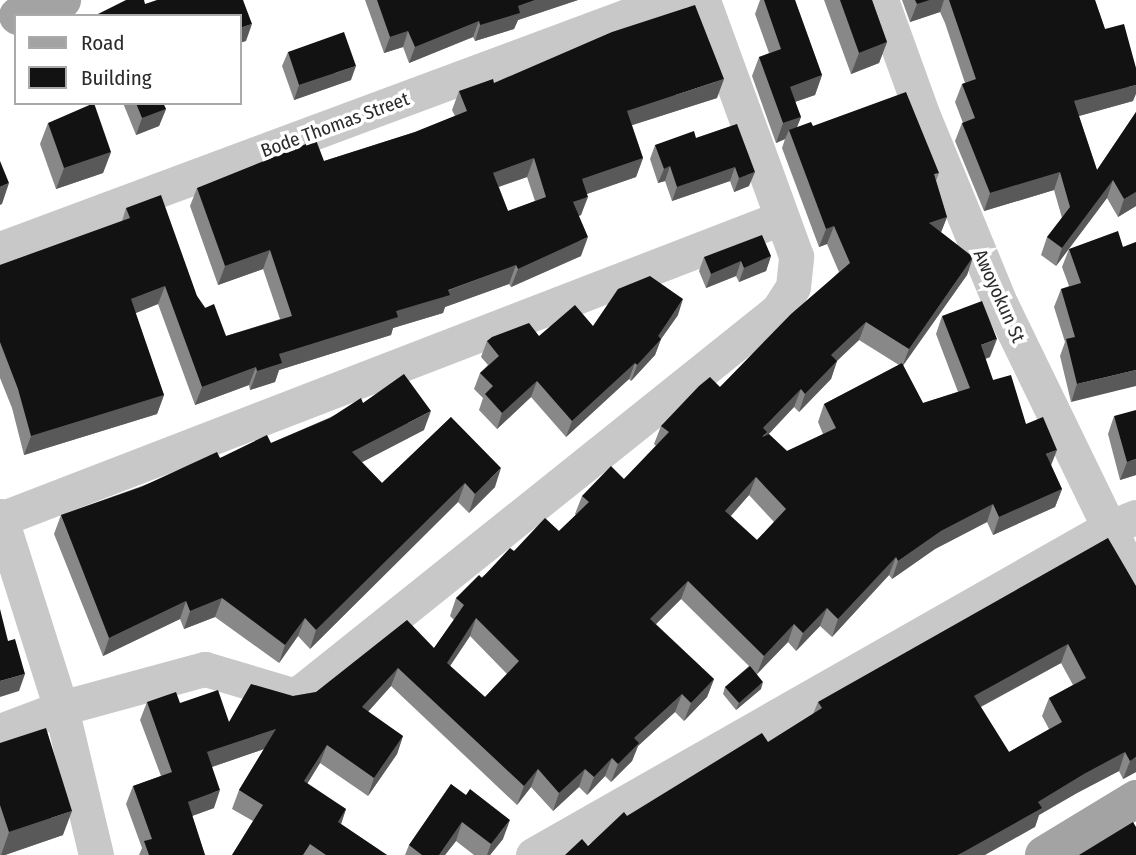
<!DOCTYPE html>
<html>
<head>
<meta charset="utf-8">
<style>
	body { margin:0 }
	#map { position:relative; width:1136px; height:855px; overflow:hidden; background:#fff; font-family:"Fira Sans Condensed",sans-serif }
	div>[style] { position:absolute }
	.minor>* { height:35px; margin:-17.5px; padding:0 17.5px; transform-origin:17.5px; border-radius:17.5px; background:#c8c8c8 }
	.major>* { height:38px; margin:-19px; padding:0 19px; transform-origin:19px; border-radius:19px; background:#a3a3a3 }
	.wall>* { inset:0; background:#888 }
	.shaded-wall>* { inset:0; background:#595959 }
	.building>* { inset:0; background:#121212 }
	span { translate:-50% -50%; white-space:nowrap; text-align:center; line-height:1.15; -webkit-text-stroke:7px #fff; paint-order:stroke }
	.street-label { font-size:19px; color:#2b2b2b }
	.legend { position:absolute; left:14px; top:14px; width:228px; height:91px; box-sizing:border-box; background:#fff; border:2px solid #aaa; margin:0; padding:9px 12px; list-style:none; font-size:21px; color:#2b2b2b }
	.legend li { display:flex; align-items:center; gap:14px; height:35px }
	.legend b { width:35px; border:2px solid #aaa }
</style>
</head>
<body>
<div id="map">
	<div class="minor">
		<div style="left:881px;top:0;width:123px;rotate:70.1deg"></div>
		<div style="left:923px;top:116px;width:204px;rotate:67.6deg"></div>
		<div style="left:1001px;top:305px;width:309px;rotate:64.1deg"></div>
		<div style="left:0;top:249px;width:715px;rotate:-20.39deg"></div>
		<div style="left:0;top:516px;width:201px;rotate:72.4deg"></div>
		<div style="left:61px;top:708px;width:151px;rotate:76.6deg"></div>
		<div style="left:1px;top:519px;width:836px;rotate:-21.1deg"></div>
		<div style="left:0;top:731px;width:65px;rotate:-20.7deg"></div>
		<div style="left:61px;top:708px;width:149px;rotate:-15.2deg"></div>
		<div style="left:205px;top:669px;width:91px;rotate:16.6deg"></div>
		<div style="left:292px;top:695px;width:11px;rotate:-22deg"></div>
		<div style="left:302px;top:691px;width:610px;rotate:-38.67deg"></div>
		<div style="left:778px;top:310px;width:27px;rotate:-57deg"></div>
		<div style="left:793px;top:287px;width:31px;rotate:-84deg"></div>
		<div style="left:796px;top:256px;width:272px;rotate:-110deg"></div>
		<div style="left:533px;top:855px;width:659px;rotate:-29.64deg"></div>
		<div style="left:1106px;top:529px;width:32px;rotate:-22deg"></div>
	</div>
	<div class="major">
		<div style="left:18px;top:16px;width:47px;rotate:-20deg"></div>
		<div style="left:1044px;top:855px;width:108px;rotate:-31.3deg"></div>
	</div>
	<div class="wall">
		<div style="clip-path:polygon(365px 0,578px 0,518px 20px,514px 29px,475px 41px,473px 37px,409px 63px,403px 47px,384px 53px)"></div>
		<div style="clip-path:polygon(evenodd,760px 0,795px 0,822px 75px,815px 95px,795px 102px,801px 117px,797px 127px,813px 126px,939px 173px,936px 181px,947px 217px,941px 232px,973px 257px,967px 275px,903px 365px,923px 403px,958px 392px,936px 334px,942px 316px,990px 357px,985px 359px,993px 380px,1026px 424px,1051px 465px,1062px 489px,1055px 507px,993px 535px,987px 522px,935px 549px,892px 579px,889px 575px,832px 637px,820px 626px,796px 651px,788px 642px,757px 674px,761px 689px,736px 710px,723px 694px,725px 687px,749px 666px,681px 599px,656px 624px,714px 679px,707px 697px,684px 721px,675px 712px,638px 746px,632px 761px,611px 782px,605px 776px,587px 795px,579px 787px,553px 811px,531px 787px,517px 805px,391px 686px,368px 712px,403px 736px,397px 754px,368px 796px,320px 763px,307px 784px,346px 809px,341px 824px,387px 855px,232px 855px,253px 821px,232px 809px,239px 790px,264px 749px,212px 767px,214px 808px,192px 816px,205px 855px,139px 855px,142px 848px,126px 804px,133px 786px,161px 776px,140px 720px,147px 702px,180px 703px,229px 722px,293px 696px,316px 692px,434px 648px,454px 620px,450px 616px,456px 598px,514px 551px,559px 531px,576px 515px,575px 514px,582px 496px,624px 479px,656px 446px,654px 444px,661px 426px,720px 387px,839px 272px,827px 244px,819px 247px,782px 148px,785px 139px,776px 143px,752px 76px,759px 57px,769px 53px,755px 14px,760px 0,859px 340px,899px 365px,824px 404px,818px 422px,823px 434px,787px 451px,768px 434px,794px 407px,799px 412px,831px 379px,837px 361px,859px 340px,760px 0,749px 495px,774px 522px,757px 540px,731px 516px,749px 495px,760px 0,470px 636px,507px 674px,485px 697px,450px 666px,470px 636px)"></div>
		<div style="clip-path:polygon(824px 0,872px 0,887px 42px,879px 63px,851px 74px)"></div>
		<div style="clip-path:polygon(902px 0,1095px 0,1105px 29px,1133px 101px,1079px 116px,1097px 170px,1136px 112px,1136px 206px,1118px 217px,1107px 198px,1056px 266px,1041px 255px,1047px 237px,1062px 218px,1054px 190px,984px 211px,955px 141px,962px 123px,963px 123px,955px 102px,962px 84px,965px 83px,945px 23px,940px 12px,910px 22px)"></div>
		<div style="clip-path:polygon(288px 52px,351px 80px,294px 100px,282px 66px)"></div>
		<div style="clip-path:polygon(evenodd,494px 83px,717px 98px,632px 125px,643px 158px,636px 177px,587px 194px,581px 215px,579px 216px,581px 256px,511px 287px,509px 284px,445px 307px,443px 313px,393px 328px,391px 335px,279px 370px,275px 382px,250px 390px,249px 385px,195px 405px,158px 304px,135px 313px,164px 395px,157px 414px,24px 455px,12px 408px,0 378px,0 265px,122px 221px,126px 208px,197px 296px,226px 336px,280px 319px,263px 269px,218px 285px,190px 206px,197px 188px,324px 161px,415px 132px,455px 116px,452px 110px,459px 91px,494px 83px,527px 177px,535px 201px,508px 211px,499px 187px,527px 177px)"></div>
		<div style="clip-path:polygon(123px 103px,163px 103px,166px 109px,159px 126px,136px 135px)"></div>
		<div style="clip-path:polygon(48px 123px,111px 152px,103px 173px,56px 189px,40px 144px)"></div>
		<div style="clip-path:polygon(737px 124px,749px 186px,734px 192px,730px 181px,672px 201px,665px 181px,658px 183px,650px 159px,655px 145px,696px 138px)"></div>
		<div style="clip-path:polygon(1136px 242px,1071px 402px,1060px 356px,1065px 342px,1054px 307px,1061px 289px,1069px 286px,1062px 267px,1069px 249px,1123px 247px)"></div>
		<div style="clip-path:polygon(771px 256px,766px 271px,739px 282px,736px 276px,706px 288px,699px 271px,704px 257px)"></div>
		<div style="clip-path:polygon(678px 315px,661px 339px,655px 355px,631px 381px,629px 379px,566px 437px,531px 397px,497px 429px,479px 410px,483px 398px,474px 389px,480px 373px,488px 365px,481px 357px,487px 341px,539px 336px)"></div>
		<div style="clip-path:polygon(363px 403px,424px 430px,362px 462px,382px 483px,451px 417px,495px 487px,469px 513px,458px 502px,310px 649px,298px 636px,279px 663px,215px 617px,184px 629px,180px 619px,103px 656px,54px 534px,61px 515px,220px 458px,271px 443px)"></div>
		<div style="clip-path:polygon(1114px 416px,1136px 475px,1120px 480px,1108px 434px)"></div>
		<div style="clip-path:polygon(evenodd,1108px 538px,1136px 772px,1123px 779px,1119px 771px,1077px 793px,1039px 815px,1035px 827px,588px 846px,627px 816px,768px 742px,813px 714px,818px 702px,1108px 538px,1061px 663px,1073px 685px,1049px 698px,1042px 716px,1049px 729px,1009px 752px,981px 707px,1061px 663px)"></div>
		<div style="clip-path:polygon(0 743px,63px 835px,5px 855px,0 855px)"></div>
		<div style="clip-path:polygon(451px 784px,503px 839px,490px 855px,474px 855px,456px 841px,445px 855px,405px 855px,409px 845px)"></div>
	</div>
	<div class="shaded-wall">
		<div style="clip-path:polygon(535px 0,578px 0,518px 20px,514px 29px,475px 41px,480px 25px,518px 6px)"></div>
		<div style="clip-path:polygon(930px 0,944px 0,940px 12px,910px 22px,917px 4px)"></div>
		<div style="clip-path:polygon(479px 21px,473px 37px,409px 63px,415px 47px)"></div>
		<div style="clip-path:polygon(252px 24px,246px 41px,240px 43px,240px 28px)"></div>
		<div style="clip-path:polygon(408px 31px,403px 47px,384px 53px,390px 37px)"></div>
		<div style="clip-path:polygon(887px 42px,879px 63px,851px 74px,859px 53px)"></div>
		<div style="clip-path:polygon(356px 66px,351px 80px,294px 100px,299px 85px)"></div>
		<div style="clip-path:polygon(822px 75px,815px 95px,783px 106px,790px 87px)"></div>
		<div style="clip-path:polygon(724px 79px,717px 98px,620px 129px,627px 111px)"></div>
		<div style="clip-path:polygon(1136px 85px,1136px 94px,1133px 101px,1068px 119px,1074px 101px)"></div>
		<div style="clip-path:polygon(166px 109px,159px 126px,136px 135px,142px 118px)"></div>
		<div style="clip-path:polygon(801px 117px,793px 137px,789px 130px,785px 139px,776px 143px,783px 123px)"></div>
		<div style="clip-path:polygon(111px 152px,103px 173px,56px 189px,64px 168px)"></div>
		<div style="clip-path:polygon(534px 158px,527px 177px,486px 191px,493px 173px)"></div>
		<div style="clip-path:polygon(643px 158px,636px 177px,575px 198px,582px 179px)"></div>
		<div style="clip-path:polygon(670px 166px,665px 181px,658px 183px,664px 169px)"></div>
		<div style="clip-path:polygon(735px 167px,730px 181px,672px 201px,677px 187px)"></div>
		<div style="clip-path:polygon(755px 172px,749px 186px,734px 192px,739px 178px)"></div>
		<div style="clip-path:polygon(1060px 172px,1054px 190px,984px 211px,990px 193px)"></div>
		<div style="clip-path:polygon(1113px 180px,1107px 198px,1056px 266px,1062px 248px)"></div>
		<div style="clip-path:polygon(9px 183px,2px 204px,0 205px,0 187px)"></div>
		<div style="clip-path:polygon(1136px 192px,1136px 206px,1118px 217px,1124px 199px)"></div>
		<div style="clip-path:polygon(588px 197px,581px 215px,566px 220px,573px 202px)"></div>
		<div style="clip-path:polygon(947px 217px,940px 235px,929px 223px)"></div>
		<div style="clip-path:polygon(834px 226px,827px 244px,819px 247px,826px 229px)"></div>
		<div style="clip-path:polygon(588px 237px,581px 256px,511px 287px,518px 269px)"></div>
		<div style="clip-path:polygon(270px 250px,263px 269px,218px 285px,225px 266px)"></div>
		<div style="clip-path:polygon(771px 256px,766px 271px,739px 282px,744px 268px)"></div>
		<div style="clip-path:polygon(973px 257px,967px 275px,902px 367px,909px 349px)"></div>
		<div style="clip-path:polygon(741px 261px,736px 276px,706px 288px,711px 274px)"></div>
		<div style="clip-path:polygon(516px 265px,509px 284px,445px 307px,443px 313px,393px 328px,391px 335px,279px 370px,275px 382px,250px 390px,257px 371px,279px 354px)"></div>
		<div style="clip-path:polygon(165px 286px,158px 304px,124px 318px,131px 299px)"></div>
		<div style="clip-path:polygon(683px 299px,678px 315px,661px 339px,655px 355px,631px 381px,637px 365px)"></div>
		<div style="clip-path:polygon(866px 322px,859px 340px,824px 373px,831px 355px)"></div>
		<div style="clip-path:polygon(997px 339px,990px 357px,974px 363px,981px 345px)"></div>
		<div style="clip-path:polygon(837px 361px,831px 379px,799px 412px,805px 394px)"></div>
		<div style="clip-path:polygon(635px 363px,629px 379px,566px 437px,572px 421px)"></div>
		<div style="clip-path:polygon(256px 367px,249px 385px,195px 405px,202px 387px)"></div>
		<div style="clip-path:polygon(1136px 370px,1136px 386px,1071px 402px,1077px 384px)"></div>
		<div style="clip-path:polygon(537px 381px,531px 397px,497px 429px,502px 413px)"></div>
		<div style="clip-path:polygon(801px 389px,794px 407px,766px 437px,763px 428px)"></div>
		<div style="clip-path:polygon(164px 395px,157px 414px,24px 455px,31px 436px)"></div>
		<div style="clip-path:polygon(431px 411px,424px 430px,345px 471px,352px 452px)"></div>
		<div style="clip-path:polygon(1057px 450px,1050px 468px,1046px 454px)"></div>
		<div style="clip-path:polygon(1136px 459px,1136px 475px,1120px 480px,1127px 462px)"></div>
		<div style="clip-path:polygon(501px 468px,495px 487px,469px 513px,475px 494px)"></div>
		<div style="clip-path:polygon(756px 477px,749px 495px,719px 529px,725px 511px)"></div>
		<div style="clip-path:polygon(465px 483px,458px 502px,310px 649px,316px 630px)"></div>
		<div style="clip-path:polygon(1062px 489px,1055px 507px,993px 535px,999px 517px)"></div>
		<div style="clip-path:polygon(993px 504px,987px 522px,935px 549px,892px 579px,898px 561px,941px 531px)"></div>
		<div style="clip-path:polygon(896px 557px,889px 575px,832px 637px,838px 619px)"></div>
		<div style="clip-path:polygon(688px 581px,681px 599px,643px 637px,650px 619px)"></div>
		<div style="clip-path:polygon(222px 598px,215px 617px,184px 629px,190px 611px)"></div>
		<div style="clip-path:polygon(186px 601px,180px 619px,103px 656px,109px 638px)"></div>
		<div style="clip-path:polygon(827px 608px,820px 626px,796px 651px,803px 633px)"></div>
		<div style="clip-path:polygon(305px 618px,298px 636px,279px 663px,285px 645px)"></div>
		<div style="clip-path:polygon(476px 618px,470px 636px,440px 681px,447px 663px)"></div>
		<div style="clip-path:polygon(794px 624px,788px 642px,757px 674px,764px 656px)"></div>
		<div style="clip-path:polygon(1068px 644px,1061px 663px,967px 714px,974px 696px)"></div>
		<div style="clip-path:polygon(398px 668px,391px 686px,356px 725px,362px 707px)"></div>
		<div style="clip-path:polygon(25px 674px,19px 691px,0 697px,0 681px)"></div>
		<div style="clip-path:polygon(714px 679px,707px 697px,684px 721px,691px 703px)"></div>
		<div style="clip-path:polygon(763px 682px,761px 689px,736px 710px,739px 703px)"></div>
		<div style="clip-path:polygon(682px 694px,675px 712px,638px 746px,632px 761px,611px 782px,618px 764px,634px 738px)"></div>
		<div style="clip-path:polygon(276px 729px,270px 747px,200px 771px,207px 752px)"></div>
		<div style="clip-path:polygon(403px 736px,397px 754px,368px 796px,374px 778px)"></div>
		<div style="clip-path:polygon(327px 745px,320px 763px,297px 800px,304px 781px)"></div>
		<div style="clip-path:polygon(1125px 752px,1119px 771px,1077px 793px,1039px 815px,1035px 827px,985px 855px,958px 855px,1038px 802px,1084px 774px)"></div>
		<div style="clip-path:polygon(1136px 757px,1136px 772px,1123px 779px,1130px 761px)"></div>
		<div style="clip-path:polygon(612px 758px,605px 776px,587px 795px,594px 777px)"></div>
		<div style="clip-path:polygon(538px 769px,531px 787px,517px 805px,524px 786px)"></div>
		<div style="clip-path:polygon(585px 769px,579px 787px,553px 811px,559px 793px)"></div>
		<div style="clip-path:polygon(220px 790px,214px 808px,181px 820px,188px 802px)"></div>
		<div style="clip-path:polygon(346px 809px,340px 827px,338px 822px)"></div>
		<div style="clip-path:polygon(72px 811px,63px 835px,5px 855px,1px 855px,9px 832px)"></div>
		<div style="clip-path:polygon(510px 820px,503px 839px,490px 855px,487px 855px,491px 844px)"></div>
		<div style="clip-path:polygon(462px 822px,456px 841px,445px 855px,439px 855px)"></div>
	</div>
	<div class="building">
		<div style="clip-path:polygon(126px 0,144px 0,145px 4px,157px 0,243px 0,252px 24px,240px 28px,240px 16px,94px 16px)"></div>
		<div style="clip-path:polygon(377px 0,535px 0,518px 6px,520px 13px,480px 25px,479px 21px,415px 47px,408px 31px,390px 37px)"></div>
		<div style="clip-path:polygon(764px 0,795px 0,822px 75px,790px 87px,801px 117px,783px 123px,759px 57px,781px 49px)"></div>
		<div style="clip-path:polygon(840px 0,872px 0,887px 42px,859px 53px)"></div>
		<div style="clip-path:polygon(915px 0,930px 0,917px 4px)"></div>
		<div style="clip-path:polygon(949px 0,1095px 0,1105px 29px,1124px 24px,1136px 68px,1136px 85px,1074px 101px,1097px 170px,1136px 112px,1136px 192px,1124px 199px,1113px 180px,1062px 248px,1047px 237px,1070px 207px,1060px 172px,990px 193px,962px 123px,975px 118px,962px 84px,976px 79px)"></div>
		<div style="clip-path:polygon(evenodd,695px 5px,724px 79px,627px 111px,643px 158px,582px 179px,588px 197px,573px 202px,588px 237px,518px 269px,516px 265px,448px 290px,450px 295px,396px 311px,398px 317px,279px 354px,282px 363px,257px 371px,256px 367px,202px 387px,165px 286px,131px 299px,164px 395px,31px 436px,18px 389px,0 342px,0 265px,130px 218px,126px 208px,161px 195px,197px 296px,205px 308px,214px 304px,226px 336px,292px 316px,270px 250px,225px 266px,197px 188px,316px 140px,324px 161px,415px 132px,467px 111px,459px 91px,493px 79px,494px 83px,612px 32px,695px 5px,534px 158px,546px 197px,508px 211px,493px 173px,534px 158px)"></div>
		<div style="clip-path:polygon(344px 32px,356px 66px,299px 85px,288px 52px)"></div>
		<div style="clip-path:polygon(evenodd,906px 92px,939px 173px,934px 174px,947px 217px,929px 223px,973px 257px,909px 349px,866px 322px,831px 355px,837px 361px,805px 394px,801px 389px,763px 428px,767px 432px,762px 437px,769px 434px,787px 451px,836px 428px,824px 404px,902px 363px,923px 403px,970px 388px,942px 316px,982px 301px,997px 339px,981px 345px,993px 380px,1011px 375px,1026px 424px,1043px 417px,1057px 450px,1046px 454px,1062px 489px,999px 517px,993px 504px,941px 531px,898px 561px,896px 557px,838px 619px,827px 608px,803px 633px,794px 624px,764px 656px,688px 581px,650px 619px,714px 679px,691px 703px,682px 694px,634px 738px,639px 743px,618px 764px,612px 758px,594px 777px,585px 769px,559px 793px,538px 769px,524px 786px,398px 668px,362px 707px,403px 736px,374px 778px,327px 745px,304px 781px,346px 809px,338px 822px,387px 855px,326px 855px,310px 844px,303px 855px,232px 855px,263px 805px,239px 790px,276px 729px,207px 752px,220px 790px,188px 802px,205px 855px,149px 855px,144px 841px,152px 839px,133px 786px,172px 772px,147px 702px,176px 692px,180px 703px,218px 690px,229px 722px,251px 684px,293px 696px,316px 692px,407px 620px,434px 648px,464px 605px,456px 598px,479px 575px,482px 578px,510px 548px,514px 551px,545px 518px,559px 531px,589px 502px,582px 496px,611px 466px,624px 479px,669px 432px,661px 426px,699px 386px,710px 377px,720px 387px,791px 314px,850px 263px,834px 226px,826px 229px,789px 130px,811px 122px,813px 126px,906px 92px,756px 477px,786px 509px,757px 540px,725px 511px,756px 477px,906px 92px,476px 618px,519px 661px,485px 697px,447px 663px,476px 618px)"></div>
		<div style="clip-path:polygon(94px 103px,111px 152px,64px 168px,48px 123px)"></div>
		<div style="clip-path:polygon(136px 103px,163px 103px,166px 109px,142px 118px)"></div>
		<div style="clip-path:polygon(737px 124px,755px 172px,739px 178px,735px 167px,677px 187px,670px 166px,664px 169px,655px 145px,694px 131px,696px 138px)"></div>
		<div style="clip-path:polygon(0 161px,9px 183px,0 187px)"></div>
		<div style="clip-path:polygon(1118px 231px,1123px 247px,1136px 242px,1136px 370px,1077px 384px,1066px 339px,1075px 337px,1061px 289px,1081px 283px,1069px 249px)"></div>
		<div style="clip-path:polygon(762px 235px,771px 256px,744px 268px,741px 261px,711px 274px,704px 257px)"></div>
		<div style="clip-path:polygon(650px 276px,683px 299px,658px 336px,661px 339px,637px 365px,635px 363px,572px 421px,537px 381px,502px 413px,485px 394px,493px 386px,480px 373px,499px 356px,487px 341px,492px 337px,529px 323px,539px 336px,575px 305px,593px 326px,618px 289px)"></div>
		<div style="clip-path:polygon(404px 374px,431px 411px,352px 452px,382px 483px,451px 417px,501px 468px,475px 494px,465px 483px,316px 630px,305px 618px,285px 645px,222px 598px,190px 611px,186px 601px,109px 638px,61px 515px,141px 487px,217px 452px,220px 458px,267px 435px,271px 443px,330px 418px,361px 398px,363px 403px)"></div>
		<div style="clip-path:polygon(1136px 410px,1136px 459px,1127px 462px,1114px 416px)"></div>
		<div style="clip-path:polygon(evenodd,1108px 538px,1136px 586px,1136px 757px,1130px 761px,1125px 752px,1084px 774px,1038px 802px,1042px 808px,958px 855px,565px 855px,582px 839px,588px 846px,624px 812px,627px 816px,762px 733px,768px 742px,822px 708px,818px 702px,1108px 538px,1068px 644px,1086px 678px,1049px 698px,1062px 722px,1009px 752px,974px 696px,1068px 644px)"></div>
		<div style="clip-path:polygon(0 609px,8px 641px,15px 639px,25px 674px,0 681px)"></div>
		<div style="clip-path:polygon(750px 666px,763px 682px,739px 703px,725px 687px)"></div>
		<div style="clip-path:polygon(46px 728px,72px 811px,9px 832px,0 805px,0 743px)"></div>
		<div style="clip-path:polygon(451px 784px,466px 795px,470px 789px,510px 820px,491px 844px,462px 822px,439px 855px,422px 855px,409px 845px)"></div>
		<div style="clip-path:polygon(1133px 822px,1136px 827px,1136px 855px,1079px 855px)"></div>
	</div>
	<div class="street-label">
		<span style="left:335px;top:125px;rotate:-20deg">Bode Thomas Street</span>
		<span style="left:999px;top:296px;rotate:66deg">Awoyokun St</span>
	</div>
	<ul class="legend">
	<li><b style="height:9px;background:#a3a3a3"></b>Road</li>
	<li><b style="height:19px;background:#121212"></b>Building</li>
	</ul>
</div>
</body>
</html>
